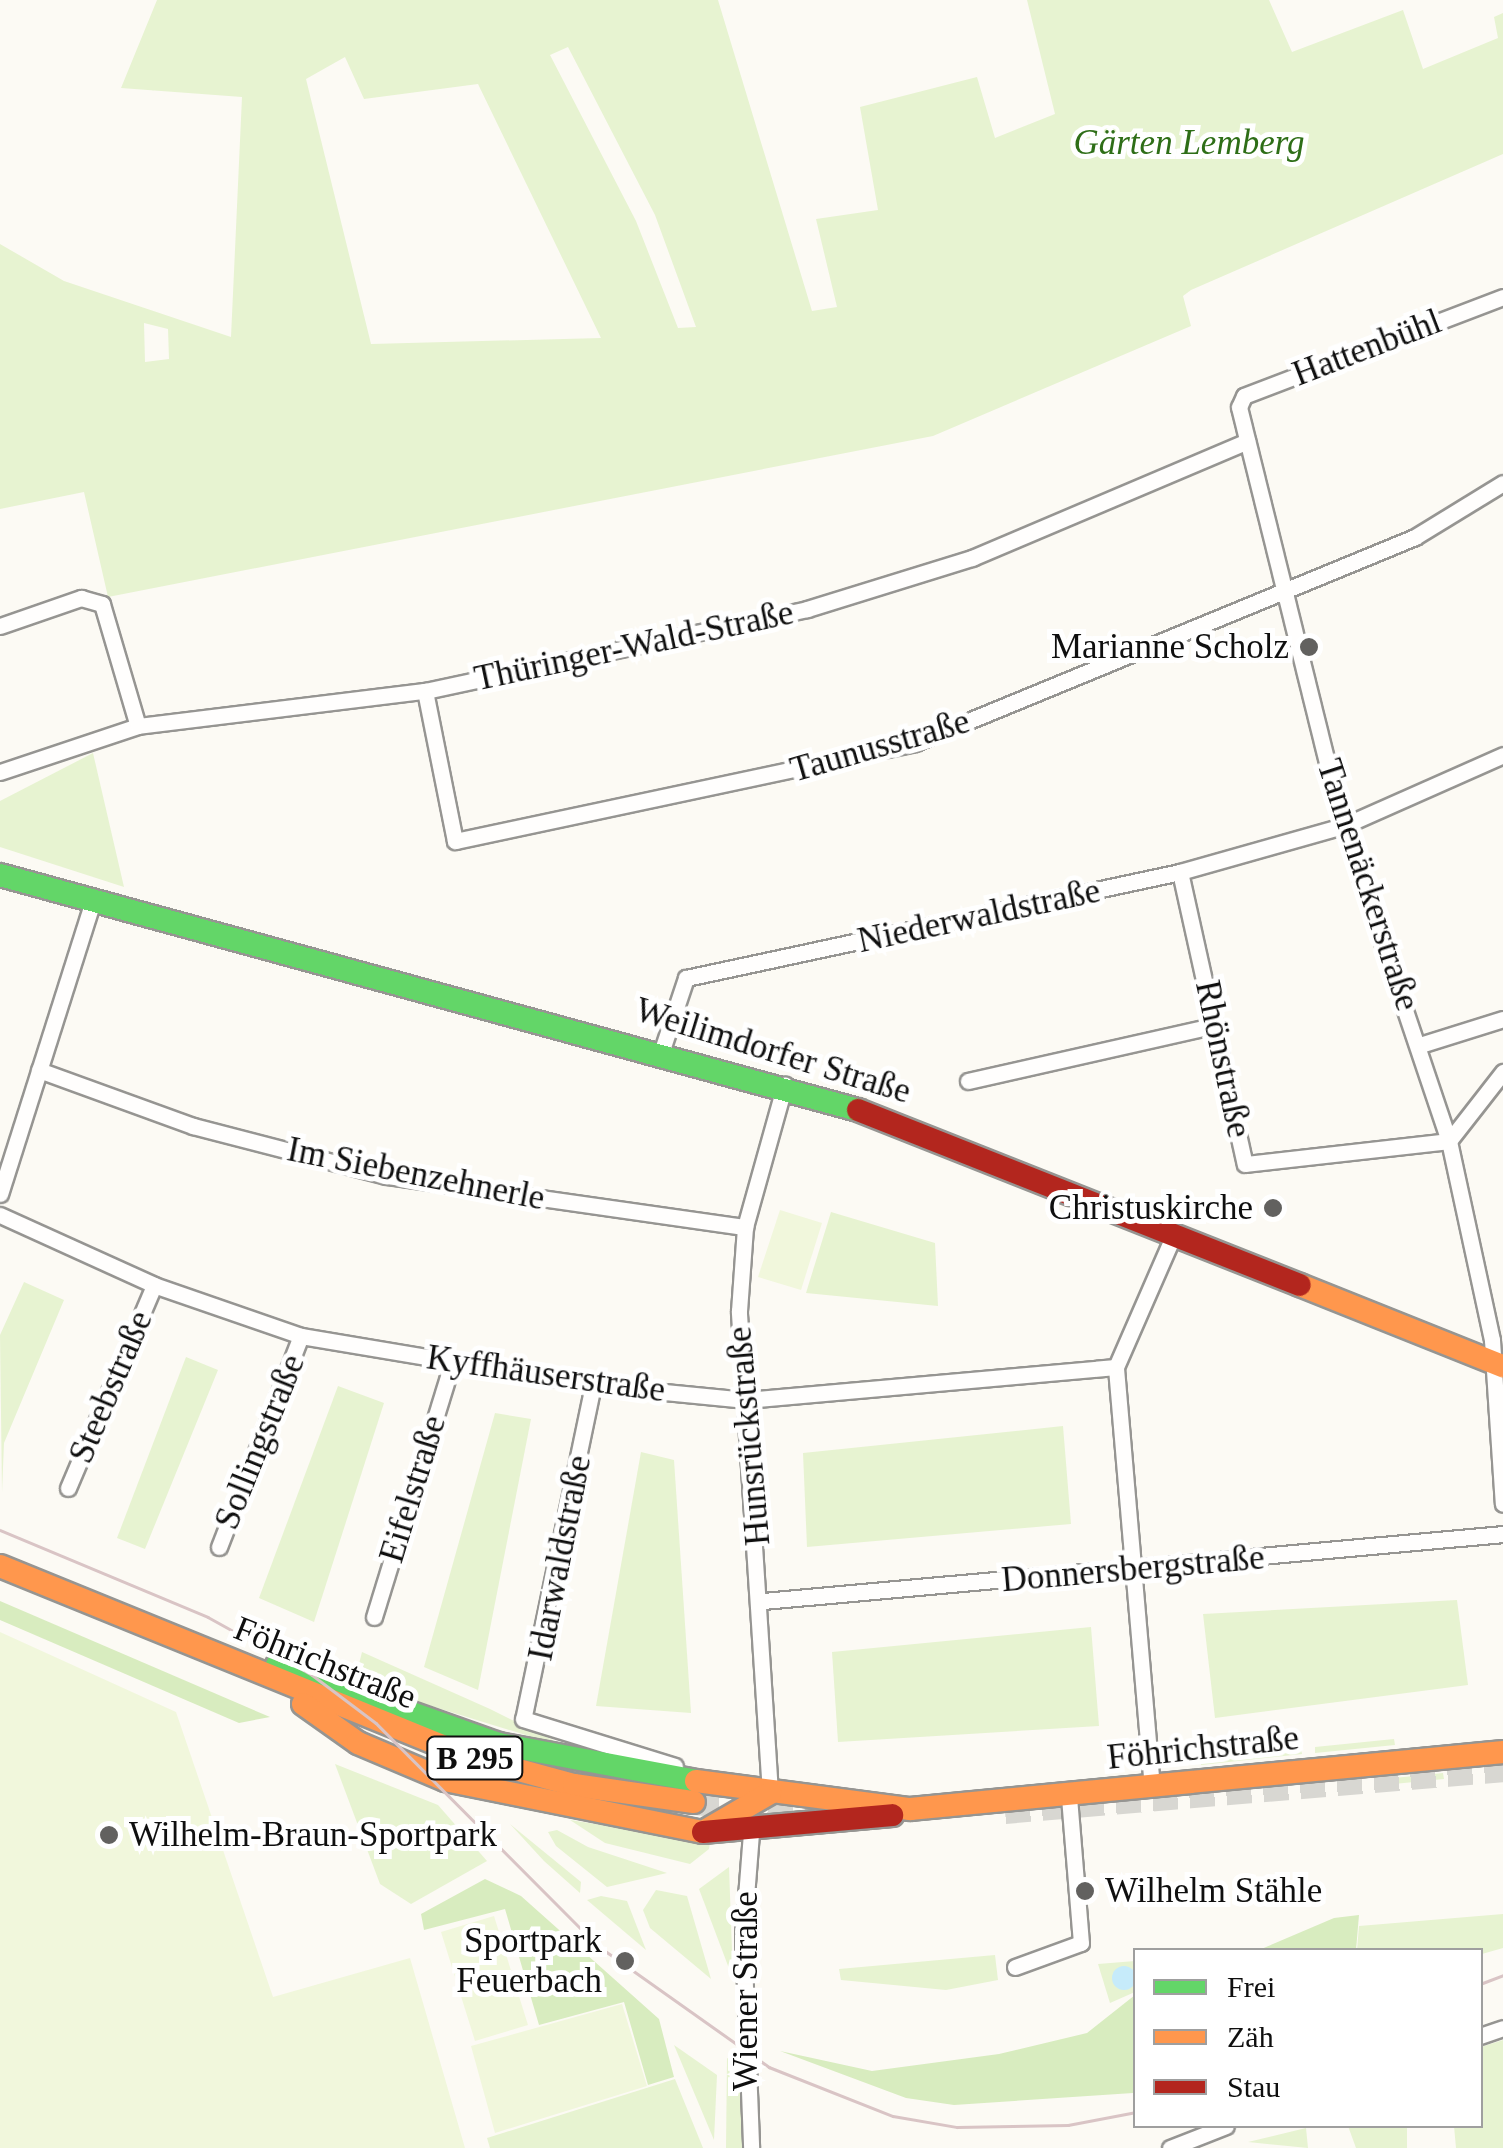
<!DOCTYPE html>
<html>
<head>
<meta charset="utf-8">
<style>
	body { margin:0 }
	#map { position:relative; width:1503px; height:2148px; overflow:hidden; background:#fcfaf4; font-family:Georgia,serif }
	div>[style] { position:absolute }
	.green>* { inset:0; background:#e7f3d1 }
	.forest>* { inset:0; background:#d8ecbf }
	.pitch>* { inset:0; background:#f1f7dc }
	.water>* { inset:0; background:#c6ebfa }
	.round { border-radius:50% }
	.primary-tunnel>* { height:25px; margin-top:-12.5px; transform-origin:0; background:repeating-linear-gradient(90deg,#d8d7d2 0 25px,transparent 0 37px) }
	.roads { filter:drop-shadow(2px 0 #969592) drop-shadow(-2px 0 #969592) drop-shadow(0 2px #969592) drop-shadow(0 -2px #969592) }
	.street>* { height:15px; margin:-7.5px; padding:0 7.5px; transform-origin:7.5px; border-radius:7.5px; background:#fffefd }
	.fast>* { height:22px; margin:-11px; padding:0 11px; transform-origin:11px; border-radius:11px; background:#63d668 }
	.slow>* { height:22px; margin:-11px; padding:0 11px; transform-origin:11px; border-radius:11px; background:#ff974d }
	.jam>* { height:22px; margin:-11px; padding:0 11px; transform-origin:11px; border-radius:11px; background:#b3261e }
	.tram>* { height:2.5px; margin:-1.25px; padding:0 1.25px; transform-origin:1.25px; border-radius:1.25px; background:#d9c4c5 }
	.dots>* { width:28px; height:28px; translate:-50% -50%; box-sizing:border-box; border:5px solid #fff; border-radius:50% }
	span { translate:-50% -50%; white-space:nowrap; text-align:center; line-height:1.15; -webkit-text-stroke:10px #fff; paint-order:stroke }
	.shield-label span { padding:2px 8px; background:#fff; border:2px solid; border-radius:8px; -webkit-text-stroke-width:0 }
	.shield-label { font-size:32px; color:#0f0f0f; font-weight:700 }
	.park-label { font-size:35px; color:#2e6e17; font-style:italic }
	.street-label { font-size:35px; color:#0f0f0f }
	.poi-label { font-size:35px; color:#0f0f0f }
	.right { translate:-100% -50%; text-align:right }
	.left { translate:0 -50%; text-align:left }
	.legend { position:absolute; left:1133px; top:1948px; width:350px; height:180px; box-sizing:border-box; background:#fff; border:2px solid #9f9f9f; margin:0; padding:12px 18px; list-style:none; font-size:30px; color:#0f0f0f }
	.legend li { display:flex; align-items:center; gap:20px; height:50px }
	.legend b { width:50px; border:2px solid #9f9f9f }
</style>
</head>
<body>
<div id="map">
	<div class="green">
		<div style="clip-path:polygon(evenodd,157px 0,718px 0,812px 311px,837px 307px,816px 219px,878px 210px,860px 107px,977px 77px,995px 138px,1055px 114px,1027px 0,1269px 0,1292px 52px,1403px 10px,1423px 69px,1498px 38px,1494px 17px,1503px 13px,1503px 154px,1191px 290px,1183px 296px,1191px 326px,933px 436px,108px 597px,84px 492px,0 509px,0 244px,64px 281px,231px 337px,242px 97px,121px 88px,157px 0,568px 47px,655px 215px,696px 327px,678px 328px,636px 221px,550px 55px,568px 47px,157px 0,345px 57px,364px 99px,478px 84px,601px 338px,371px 344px,306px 79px,345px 57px,157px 0,144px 323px,168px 329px,169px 359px,145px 362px,144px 323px)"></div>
		<div style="clip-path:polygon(93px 753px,124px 887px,0 847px,0 801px)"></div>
		<div style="clip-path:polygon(831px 1212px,935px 1243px,938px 1306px,806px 1293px)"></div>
		<div style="clip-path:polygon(24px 1282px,64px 1300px,4px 1443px,2px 1493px,0 1335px)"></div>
		<div style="clip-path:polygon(186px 1357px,218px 1370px,145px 1549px,117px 1538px)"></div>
		<div style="clip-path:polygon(338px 1386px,384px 1403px,314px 1622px,259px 1598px)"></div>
		<div style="clip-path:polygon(495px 1413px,531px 1419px,478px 1690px,424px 1667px)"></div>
		<div style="clip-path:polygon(1063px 1426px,1071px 1524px,807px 1547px,803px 1453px)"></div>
		<div style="clip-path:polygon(641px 1452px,674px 1460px,691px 1713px,596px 1706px)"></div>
		<div style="clip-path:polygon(1457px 1600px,1468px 1685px,1215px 1718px,1203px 1614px)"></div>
		<div style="clip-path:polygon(1091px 1627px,1099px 1726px,838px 1742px,832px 1652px)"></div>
		<div style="clip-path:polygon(362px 1652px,490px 1709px,571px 1749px,376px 1689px,357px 1672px)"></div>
		<div style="clip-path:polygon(1394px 1739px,1395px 1745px,1315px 1753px,1315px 1747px)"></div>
		<div style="clip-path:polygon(1301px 1749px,1302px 1754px,1201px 1765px,1201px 1760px)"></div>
		<div style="clip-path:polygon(335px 1764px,438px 1805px,487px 1861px,411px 1904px,380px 1884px)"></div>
		<div style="clip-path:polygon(1443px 1773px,1444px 1779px,1374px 1786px,1374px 1780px)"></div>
		<div style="clip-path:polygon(570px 1820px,710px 1842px,709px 1849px,690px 1864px,605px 1843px)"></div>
		<div style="clip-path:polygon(510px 1824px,581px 1882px,580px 1893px,544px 1861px)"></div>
		<div style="clip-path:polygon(557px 1830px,588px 1847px,667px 1873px,607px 1887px,556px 1846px,548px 1832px)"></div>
		<div style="clip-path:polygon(729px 1867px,733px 1979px,699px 1889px)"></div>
		<div style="clip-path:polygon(656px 1890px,687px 1896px,711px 1979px,650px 1928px,643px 1910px)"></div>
		<div style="clip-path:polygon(601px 1896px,627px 1901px,646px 1950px,587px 1900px)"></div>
		<div style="clip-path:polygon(1503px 1914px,1503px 1948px,1482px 1954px,1357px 1950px,1359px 1926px)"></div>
		<div style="clip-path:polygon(995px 1955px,998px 1980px,946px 1990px,841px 1980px,839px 1969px)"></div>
		<div style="clip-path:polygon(1135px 1961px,1135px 1992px,1110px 2003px,1098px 1964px)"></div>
		<div style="clip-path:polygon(1503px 2040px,1503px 2148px,1456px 2148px,1454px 2126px,1480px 2126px,1481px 2047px)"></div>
		<div style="clip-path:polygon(674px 2045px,717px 2075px,714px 2140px)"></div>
		<div style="clip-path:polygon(727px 2058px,738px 2064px,746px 2148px,726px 2148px)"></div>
		<div style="clip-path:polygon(675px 2079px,703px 2148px,490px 2148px,487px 2138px)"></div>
		<div style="clip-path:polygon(1348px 2126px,1407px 2126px,1407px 2148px,1356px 2148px)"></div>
		<div style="clip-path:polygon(1306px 2128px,1308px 2148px,1248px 2142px)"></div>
	</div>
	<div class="forest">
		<div style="clip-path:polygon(0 1601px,270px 1717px,239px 1723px,0 1620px)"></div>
		<div style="clip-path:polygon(485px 1879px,521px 1896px,659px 2019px,674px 2077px,648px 2085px,624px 2002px,539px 2025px,505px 1909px,424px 1930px,421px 1914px)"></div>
		<div style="clip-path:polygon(1359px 1915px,1356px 1950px,1259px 1950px,1334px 1918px)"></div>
		<div style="clip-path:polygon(1135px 1995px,1133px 2093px,954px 2105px,906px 2098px,780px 2051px,872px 2071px,999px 2054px,1087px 2033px)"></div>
	</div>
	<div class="pitch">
		<div style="clip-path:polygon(780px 1210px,822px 1223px,801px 1290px,758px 1277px)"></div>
		<div style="clip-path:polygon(0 1632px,176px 1712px,273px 1997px,410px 1958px,465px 2148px,0 2148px)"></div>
		<div style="clip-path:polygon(494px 1916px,528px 2025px,475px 2041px,441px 1932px)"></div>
		<div style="clip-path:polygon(622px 2004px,647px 2086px,495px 2133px,471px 2046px)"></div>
	</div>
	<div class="water">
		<div class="round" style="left:1112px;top:1966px;width:24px;height:24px"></div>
	</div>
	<div class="primary-tunnel">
		<div style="left:694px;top:1802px;width:167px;rotate:4.8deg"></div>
		<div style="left:1005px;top:1811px;width:500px;rotate:-4.8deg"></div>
	</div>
	<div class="roads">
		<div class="street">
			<div style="left:1503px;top:297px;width:277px;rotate:159.1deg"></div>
			<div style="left:1244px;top:396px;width:12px;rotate:114deg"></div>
			<div style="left:1239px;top:407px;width:432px;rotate:76.1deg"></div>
			<div style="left:1343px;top:826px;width:332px;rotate:71.4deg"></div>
			<div style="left:1449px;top:1141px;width:204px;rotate:77.8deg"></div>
			<div style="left:1492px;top:1340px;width:164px;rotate:86.2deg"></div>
			<div style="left:0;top:626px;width:86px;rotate:-19.1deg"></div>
			<div style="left:81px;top:598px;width:22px;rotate:16deg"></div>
			<div style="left:102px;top:604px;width:127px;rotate:73.6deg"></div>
			<div style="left:425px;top:691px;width:153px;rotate:78.7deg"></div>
			<div style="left:455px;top:841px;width:470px;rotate:-12deg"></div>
			<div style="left:915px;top:743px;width:541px;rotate:-22.39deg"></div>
			<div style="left:1415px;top:537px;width:103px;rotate:-31.5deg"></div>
			<div style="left:0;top:772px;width:145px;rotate:-18.4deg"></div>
			<div style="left:138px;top:726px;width:289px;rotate:-7deg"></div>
			<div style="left:425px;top:691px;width:391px;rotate:-12.1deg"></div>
			<div style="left:807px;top:609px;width:173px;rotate:-17.2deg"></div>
			<div style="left:972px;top:558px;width:299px;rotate:-23deg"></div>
			<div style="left:1180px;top:872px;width:299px;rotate:77.5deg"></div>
			<div style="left:1245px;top:1164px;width:205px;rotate:-6.4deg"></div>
			<div style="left:1449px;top:1141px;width:88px;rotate:-52deg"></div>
			<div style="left:1420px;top:1045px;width:87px;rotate:-17.4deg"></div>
			<div style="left:662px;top:1050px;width:76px;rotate:-71.6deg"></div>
			<div style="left:686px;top:978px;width:505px;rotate:-12.11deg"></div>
			<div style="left:1180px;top:872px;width:169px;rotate:-15.8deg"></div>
			<div style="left:1343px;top:826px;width:175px;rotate:-23.9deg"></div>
			<div style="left:39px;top:1070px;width:164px;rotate:20deg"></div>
			<div style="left:193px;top:1126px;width:199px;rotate:14.5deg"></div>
			<div style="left:386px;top:1176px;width:363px;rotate:8.1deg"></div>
			<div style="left:968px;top:1081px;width:254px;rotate:-12.7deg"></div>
			<div style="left:0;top:1194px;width:304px;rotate:-72.4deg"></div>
			<div style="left:0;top:1215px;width:169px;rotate:24.4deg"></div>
			<div style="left:154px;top:1285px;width:156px;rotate:19.1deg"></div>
			<div style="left:301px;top:1336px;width:296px;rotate:9.5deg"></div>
			<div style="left:593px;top:1385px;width:154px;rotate:5.6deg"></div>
			<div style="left:746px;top:1400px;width:371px;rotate:-5.1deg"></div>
			<div style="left:593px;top:1385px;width:341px;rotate:101.8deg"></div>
			<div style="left:523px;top:1719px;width:159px;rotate:17.2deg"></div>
			<div style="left:68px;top:1488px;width:220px;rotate:-67deg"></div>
			<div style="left:219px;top:1547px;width:226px;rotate:-68.8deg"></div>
			<div style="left:763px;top:1601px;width:743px;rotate:-5.17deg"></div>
			<div style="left:374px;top:1617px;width:268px;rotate:-72.9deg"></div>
			<div style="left:1152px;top:1788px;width:423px;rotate:-94.9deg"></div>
			<div style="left:1116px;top:1367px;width:145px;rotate:-66.4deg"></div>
			<div style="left:770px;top:1793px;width:483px;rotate:-93.7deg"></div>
			<div style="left:739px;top:1311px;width:84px;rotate:-85.9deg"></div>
			<div style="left:745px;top:1227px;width:148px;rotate:-74.4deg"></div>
			<div style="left:751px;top:1833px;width:102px;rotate:94.5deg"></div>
			<div style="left:743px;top:1935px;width:213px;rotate:87.8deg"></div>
			<div style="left:1015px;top:1967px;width:70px;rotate:-20deg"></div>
			<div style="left:1081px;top:1943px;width:147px;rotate:-94.7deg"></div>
			<div style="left:1480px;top:2036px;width:24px;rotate:-19deg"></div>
			<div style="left:1170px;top:2148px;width:60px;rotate:-21.4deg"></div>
		</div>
		<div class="fast">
			<div style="left:0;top:875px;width:890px;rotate:15.32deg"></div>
			<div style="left:277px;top:1665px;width:236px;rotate:19.6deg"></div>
			<div style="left:499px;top:1744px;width:200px;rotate:10.6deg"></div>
		</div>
		<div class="slow">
			<div style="left:1300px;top:1285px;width:219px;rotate:21.8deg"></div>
			<div style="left:0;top:1566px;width:504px;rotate:22.14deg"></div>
			<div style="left:467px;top:1756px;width:111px;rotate:15.2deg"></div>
			<div style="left:574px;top:1785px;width:121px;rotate:8.1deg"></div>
			<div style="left:303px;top:1704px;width:67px;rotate:35.3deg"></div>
			<div style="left:358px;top:1743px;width:95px;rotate:23deg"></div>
			<div style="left:445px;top:1780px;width:263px;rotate:11.4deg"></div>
			<div style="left:696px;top:1781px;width:216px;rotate:7.5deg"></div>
			<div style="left:910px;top:1809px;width:596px;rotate:-5.49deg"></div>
			<div style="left:708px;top:1829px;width:72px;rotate:-30.1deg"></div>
		</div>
		<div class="jam">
			<div style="left:858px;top:1110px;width:475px;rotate:21.6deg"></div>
			<div style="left:703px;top:1832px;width:190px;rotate:-5.1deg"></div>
		</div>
	</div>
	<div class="tram">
		<div style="left:0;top:1530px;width:225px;rotate:22.7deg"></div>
		<div style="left:208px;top:1617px;width:118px;rotate:29deg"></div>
		<div style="left:311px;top:1674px;width:81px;rotate:37deg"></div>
		<div style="left:376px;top:1723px;width:313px;rotate:45.1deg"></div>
		<div style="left:597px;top:1945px;width:211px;rotate:35.3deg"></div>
		<div style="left:769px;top:2067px;width:133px;rotate:21.6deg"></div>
		<div style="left:893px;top:2116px;width:65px;rotate:9.8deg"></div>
		<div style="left:957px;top:2127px;width:111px;rotate:-1deg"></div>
		<div style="left:1068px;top:2125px;width:69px;rotate:-10.8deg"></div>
		<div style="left:1480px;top:1984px;width:25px;rotate:-21deg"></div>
	</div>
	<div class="dots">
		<div style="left:1309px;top:647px;background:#62615f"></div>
		<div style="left:1273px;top:1208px;background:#62615f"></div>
		<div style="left:109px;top:1835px;background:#62615f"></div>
		<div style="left:1085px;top:1891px;background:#62615f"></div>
		<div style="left:625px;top:1961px;background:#62615f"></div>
	</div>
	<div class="shield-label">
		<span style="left:475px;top:1758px">B 295</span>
	</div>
	<div class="park-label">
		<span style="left:1189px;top:143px">Gärten Lemberg</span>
	</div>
	<div class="street-label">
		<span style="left:1367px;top:348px;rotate:-21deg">Hattenbühl</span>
		<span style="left:634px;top:646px;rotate:-12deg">Thüringer-Wald-Straße</span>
		<span style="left:880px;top:746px;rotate:-16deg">Taunusstraße</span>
		<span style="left:1368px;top:885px;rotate:72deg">Tannenäckerstraße</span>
		<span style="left:979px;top:916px;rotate:-12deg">Niederwaldstraße</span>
		<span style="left:773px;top:1051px;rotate:17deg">Weilimdorfer Straße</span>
		<span style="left:1223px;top:1059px;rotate:78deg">Rhönstraße</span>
		<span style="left:416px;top:1174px;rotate:11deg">Im Siebenzehnerle</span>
		<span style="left:546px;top:1374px;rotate:8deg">Kyffhäuserstraße</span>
		<span style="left:111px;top:1387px;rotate:-67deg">Steebstraße</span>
		<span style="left:749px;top:1436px;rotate:-95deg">Hunsrückstraße</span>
		<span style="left:260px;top:1442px;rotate:-68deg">Sollingstraße</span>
		<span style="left:413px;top:1489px;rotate:-73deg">Eifelstraße</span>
		<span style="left:560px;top:1558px;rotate:-79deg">Idarwaldstraße</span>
		<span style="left:1133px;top:1569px;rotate:-5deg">Donnersbergstraße</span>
		<span style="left:325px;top:1663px;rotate:22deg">Föhrichstraße</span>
		<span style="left:1203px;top:1748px;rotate:-6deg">Föhrichstraße</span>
		<span style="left:746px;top:1991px;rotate:-90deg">Wiener Straße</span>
	</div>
	<div class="poi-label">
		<span class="right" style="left:1289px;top:647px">Marianne Scholz</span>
		<span class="right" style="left:1253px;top:1208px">Christuskirche</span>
		<span class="left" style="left:129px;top:1835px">Wilhelm-Braun-Sportpark</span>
		<span class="left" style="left:1105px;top:1891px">Wilhelm Stähle</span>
		<span class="right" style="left:602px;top:1961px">Sportpark<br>Feuerbach</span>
	</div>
	<ul class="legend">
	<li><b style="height:12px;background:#63d668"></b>Frei</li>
	<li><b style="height:12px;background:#ff974d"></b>Zäh</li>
	<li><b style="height:12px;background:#b3261e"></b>Stau</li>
	</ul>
</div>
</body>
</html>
